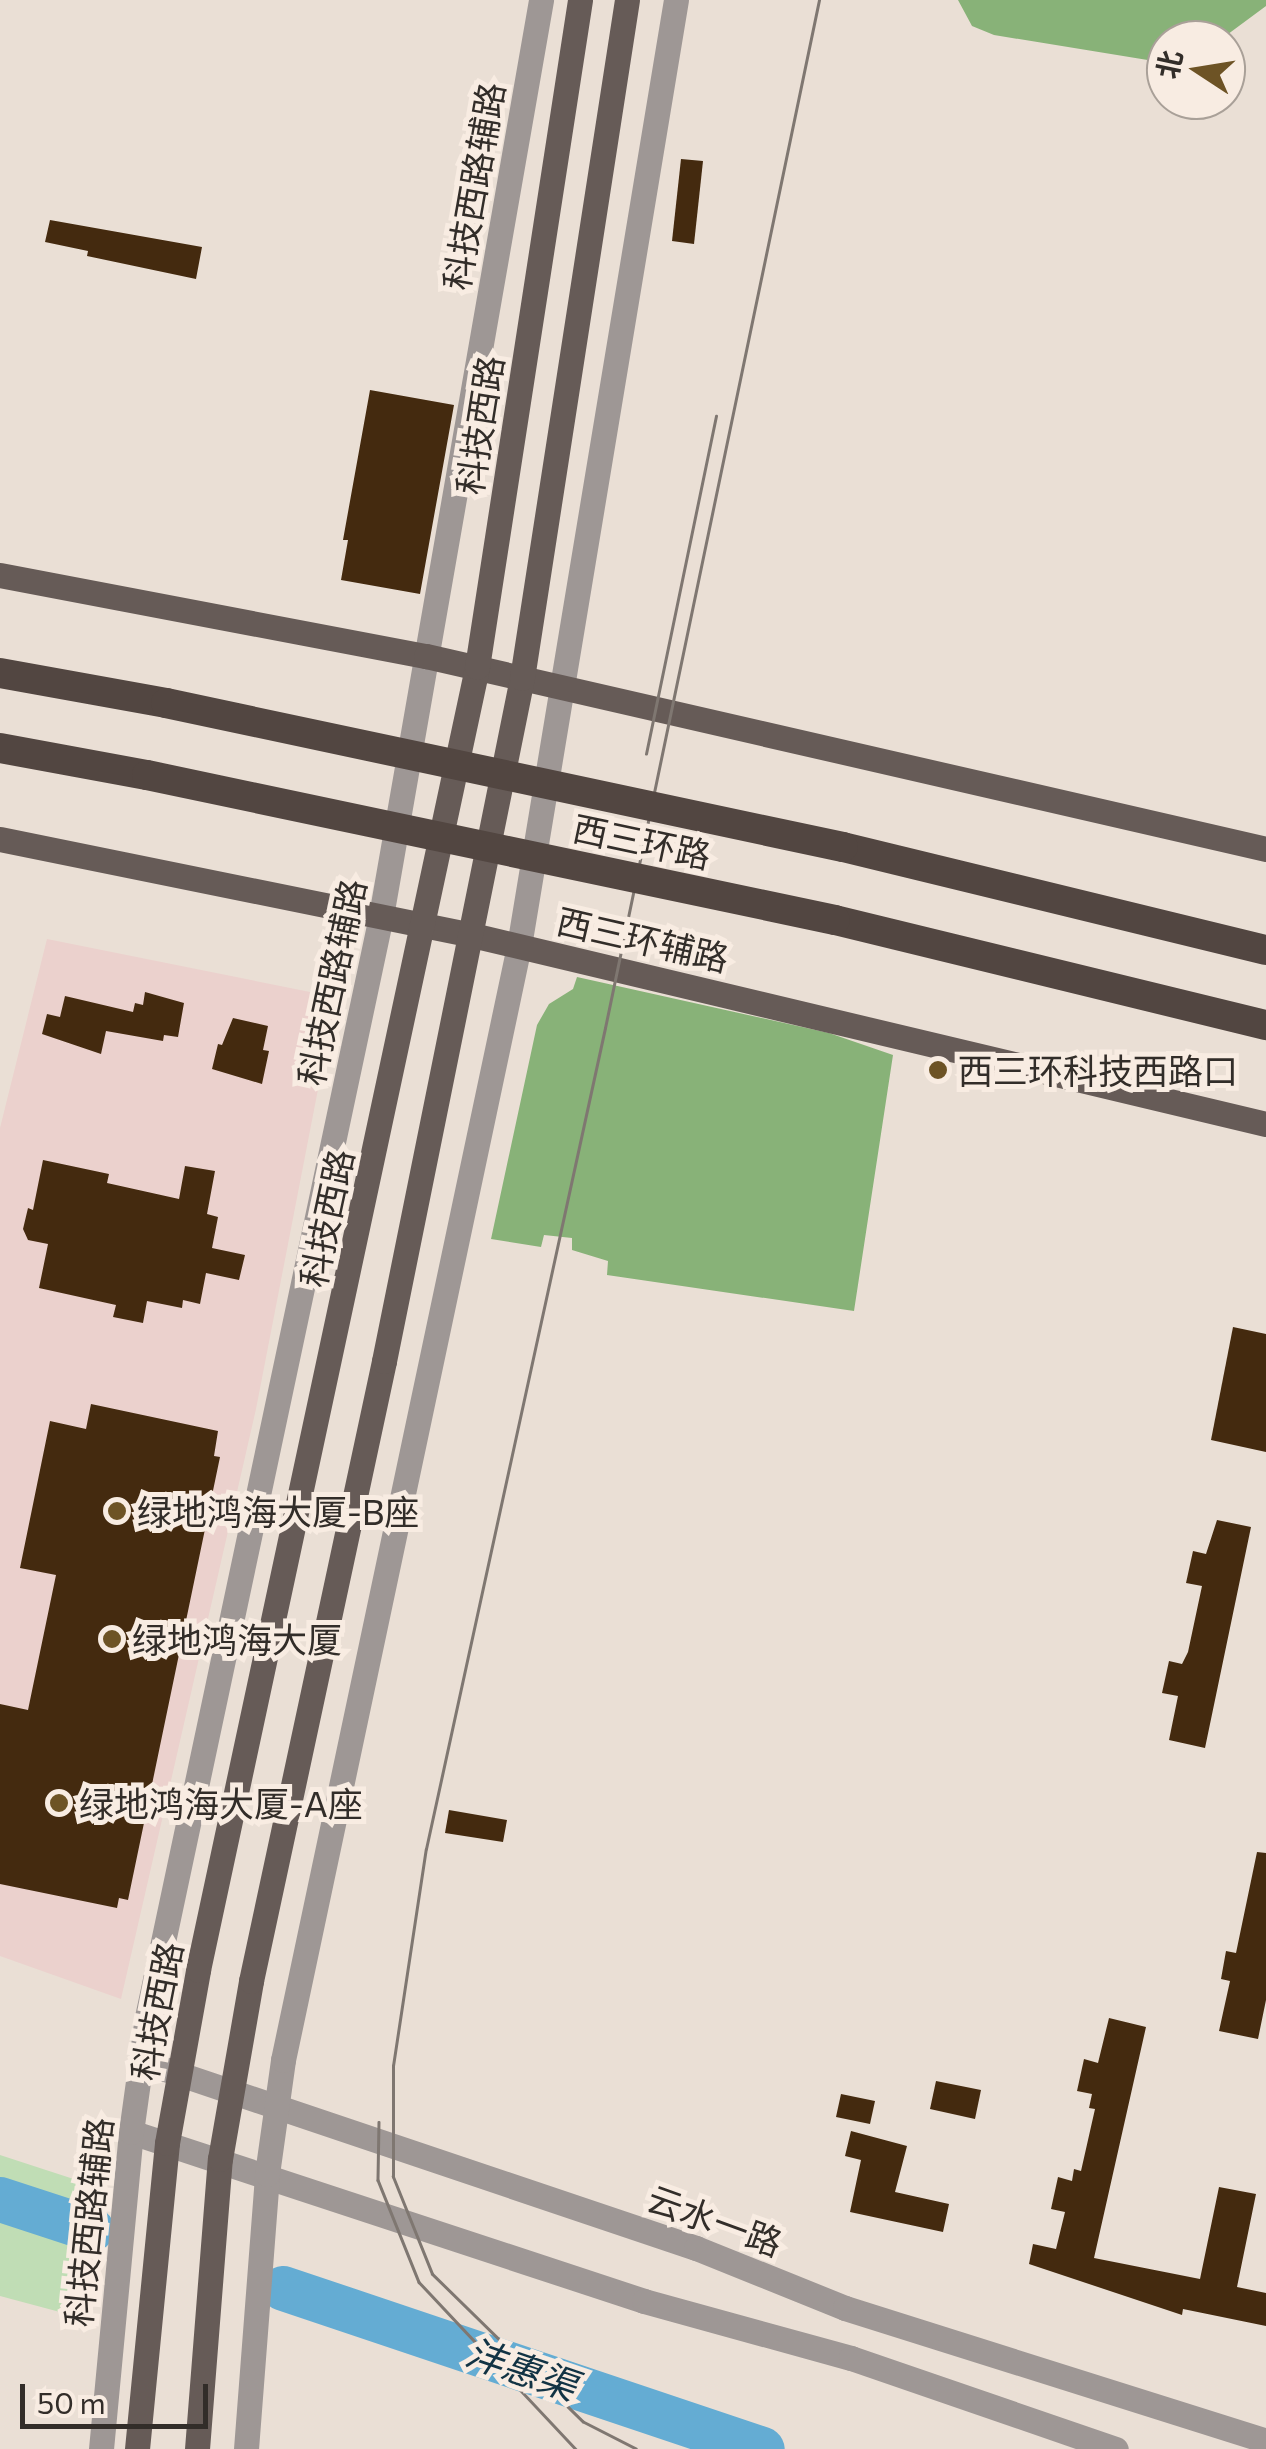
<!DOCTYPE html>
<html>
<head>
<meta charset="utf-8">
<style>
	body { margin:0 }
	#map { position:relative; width:1266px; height:2449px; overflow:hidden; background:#eadfd5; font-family:Commissioner,"Noto Sans SC",sans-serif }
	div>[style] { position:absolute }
	.commercial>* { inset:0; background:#ebd1cd }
	.green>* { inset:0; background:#c0ddb5 }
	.forest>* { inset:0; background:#88b278 }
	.river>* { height:45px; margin:-22.5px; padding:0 22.5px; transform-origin:22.5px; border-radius:22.5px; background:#64acd3 }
	.building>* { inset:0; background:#442a0f }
	.minor>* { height:25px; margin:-12.5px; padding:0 12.5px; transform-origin:12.5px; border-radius:12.5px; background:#9e9795 }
	.major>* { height:25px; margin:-12.5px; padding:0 12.5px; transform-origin:12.5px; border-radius:12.5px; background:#665b57 }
	.highway>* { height:30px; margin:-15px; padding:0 15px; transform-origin:15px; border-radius:15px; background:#524641 }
	.tram>* { height:2.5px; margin:-1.25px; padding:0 1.25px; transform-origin:1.25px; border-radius:1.25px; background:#7f7771 }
	.highway-bridge>* { height:30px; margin:-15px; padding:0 15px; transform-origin:15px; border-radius:15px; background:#524641 }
	.dots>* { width:28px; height:28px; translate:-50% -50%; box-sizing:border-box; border:5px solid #f8ece2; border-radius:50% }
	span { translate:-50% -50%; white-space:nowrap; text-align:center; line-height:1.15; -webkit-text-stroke:10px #f8ece2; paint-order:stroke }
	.street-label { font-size:35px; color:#322d29 }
	.poi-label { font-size:35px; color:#322d29 }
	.left { translate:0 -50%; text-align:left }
	.water-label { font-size:38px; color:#123344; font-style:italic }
	.north { position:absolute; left:1146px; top:20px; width:100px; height:100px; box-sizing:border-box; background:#f8ece2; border:2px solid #a9a098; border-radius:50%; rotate:282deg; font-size:28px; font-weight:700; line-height:40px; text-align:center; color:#322d29 }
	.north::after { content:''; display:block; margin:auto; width:35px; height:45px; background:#6d5325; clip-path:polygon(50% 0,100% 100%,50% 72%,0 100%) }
	.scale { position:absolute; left:20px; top:2384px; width:188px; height:45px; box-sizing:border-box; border:5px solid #322d29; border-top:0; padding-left:12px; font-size:30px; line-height:35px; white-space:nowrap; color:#322d29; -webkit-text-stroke:8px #f8ece2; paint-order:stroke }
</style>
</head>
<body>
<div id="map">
	<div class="commercial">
		<div style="clip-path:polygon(47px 939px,315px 993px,333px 1012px,256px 1409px,121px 1999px,0 1956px,0 1128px)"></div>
	</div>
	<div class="green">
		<div style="clip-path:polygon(0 2155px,95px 2186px,86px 2319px,0 2296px)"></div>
	</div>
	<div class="forest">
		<div style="clip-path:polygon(958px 0,1266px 0,1266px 6px,1220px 40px,1166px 40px,1166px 63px,994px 35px,972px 26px)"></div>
		<div style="clip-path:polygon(577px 977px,829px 1033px,893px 1055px,854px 1311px,607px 1275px,608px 1261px,572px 1250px,572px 1238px,544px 1235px,541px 1247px,491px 1239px,537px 1025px,549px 1004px,573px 989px)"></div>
	</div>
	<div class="river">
		<div style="left:0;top:2199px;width:96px;rotate:18.2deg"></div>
		<div style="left:283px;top:2288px;width:505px;rotate:18.58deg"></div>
	</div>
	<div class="building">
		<div style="clip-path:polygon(681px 159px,703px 161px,694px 244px,672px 241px)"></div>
		<div style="clip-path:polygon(50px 220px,202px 247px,196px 279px,87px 256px,88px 251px,45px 242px)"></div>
		<div style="clip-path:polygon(370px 390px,454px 405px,420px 594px,341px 580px,348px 540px,343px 540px)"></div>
		<div style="clip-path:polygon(145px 992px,184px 1003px,178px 1037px,164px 1035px,163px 1041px,106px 1031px,101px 1054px,42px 1034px,47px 1014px,60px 1017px,65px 996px,133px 1012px,135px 1003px,143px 1005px)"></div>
		<div style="clip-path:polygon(233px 1018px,268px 1026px,263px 1050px,269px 1051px,262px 1084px,212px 1069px,218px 1044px,222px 1045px)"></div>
		<div style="clip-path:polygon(43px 1160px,109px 1174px,107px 1183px,179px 1199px,185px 1166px,215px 1171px,207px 1214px,218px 1217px,212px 1248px,245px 1255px,239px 1280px,206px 1273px,200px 1304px,183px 1300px,182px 1308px,147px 1301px,143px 1323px,113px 1317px,116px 1305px,39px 1288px,48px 1244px,28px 1240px,23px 1229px,28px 1208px,33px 1210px)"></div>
		<div style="clip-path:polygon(1233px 1327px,1266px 1334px,1266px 1452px,1211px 1440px)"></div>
		<div style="clip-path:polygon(91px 1404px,218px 1431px,214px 1456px,220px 1457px,128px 1900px,119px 1898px,117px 1908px,0 1884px,0 1704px,28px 1710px,56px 1575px,20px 1568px,50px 1421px,86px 1429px)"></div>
		<div style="clip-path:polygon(1217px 1520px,1251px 1527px,1205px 1748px,1169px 1740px,1178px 1696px,1162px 1693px,1169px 1661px,1182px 1664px,1188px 1652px,1202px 1586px,1186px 1583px,1193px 1551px,1206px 1554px)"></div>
		<div style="clip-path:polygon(449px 1810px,507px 1820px,503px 1842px,445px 1833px)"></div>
		<div style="clip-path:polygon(1257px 1852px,1266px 1853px,1266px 2000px,1258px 2039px,1219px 2031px,1230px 1981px,1221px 1979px,1226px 1951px,1236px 1953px)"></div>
		<div style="clip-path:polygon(1109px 2018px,1146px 2027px,1094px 2258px,1200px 2279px,1219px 2187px,1256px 2194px,1237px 2287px,1266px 2293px,1266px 2326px,1183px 2309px,1182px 2315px,1029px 2264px,1033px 2244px,1056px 2249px,1065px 2212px,1051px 2209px,1058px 2177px,1072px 2181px,1074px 2169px,1081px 2171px,1095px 2109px,1089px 2108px,1092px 2094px,1077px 2091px,1084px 2059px,1098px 2063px)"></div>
		<div style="clip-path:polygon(936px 2081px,981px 2090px,975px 2119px,930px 2109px)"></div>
		<div style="clip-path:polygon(841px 2094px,875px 2101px,870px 2124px,836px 2117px)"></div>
		<div style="clip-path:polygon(851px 2131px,907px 2146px,895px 2192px,949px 2204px,943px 2232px,850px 2212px,861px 2160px,845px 2156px)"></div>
	</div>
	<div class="minor">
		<div style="left:141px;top:2061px;width:586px;rotate:18.62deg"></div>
		<div style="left:696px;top:2248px;width:161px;rotate:21.9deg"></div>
		<div style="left:845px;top:2308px;width:442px;rotate:17.5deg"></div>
		<div style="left:131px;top:2132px;width:540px;rotate:18.23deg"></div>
		<div style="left:644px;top:2301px;width:215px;rotate:15.4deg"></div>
		<div style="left:851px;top:2358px;width:280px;rotate:19deg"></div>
		<div style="left:101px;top:2449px;width:318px;rotate:-84.6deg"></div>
		<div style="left:131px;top:2132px;width:116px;rotate:-82.1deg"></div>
		<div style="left:147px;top:2017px;width:1126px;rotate:-78deg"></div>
		<div style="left:381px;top:916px;width:930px;rotate:-80.09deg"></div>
		<div style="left:246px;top:2449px;width:276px;rotate:-85.6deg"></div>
		<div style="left:267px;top:2174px;width:115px;rotate:-82deg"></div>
		<div style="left:283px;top:2060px;width:1139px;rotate:-78.04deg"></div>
		<div style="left:519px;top:946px;width:959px;rotate:-80.58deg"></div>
	</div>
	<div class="major">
		<div style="left:0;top:575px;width:434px;rotate:10.8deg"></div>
		<div style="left:426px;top:656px;width:862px;rotate:12.94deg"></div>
		<div style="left:0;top:839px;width:482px;rotate:11.5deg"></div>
		<div style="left:472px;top:935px;width:816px;rotate:13.39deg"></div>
		<div style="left:137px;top:2449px;width:307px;rotate:-84.4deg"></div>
		<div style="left:167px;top:2143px;width:176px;rotate:-79.8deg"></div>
		<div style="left:198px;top:1970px;width:1333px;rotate:-77.91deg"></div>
		<div style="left:477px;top:667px;width:675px;rotate:-81.22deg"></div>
		<div style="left:197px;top:2449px;width:291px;rotate:-85.5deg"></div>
		<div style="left:220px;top:2159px;width:181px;rotate:-80.1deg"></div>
		<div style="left:251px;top:1981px;width:634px;rotate:-77.89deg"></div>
		<div style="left:384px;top:1361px;width:697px;rotate:-78.58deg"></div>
		<div style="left:522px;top:678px;width:686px;rotate:-81.2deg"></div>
	</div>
	<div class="highway">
		<div style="left:0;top:673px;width:169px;rotate:10.2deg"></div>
		<div style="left:0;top:748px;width:149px;rotate:10.4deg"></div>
		<div style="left:843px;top:847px;width:435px;rotate:13.7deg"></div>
		<div style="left:835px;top:920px;width:444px;rotate:13.7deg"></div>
	</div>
	<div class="tram">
		<div style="left:646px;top:754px;width:345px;rotate:-78.3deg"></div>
		<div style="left:379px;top:2122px;width:58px;rotate:91deg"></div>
		<div style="left:378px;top:2180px;width:110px;rotate:68.1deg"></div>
		<div style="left:419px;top:2282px;width:229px;rotate:46.8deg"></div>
		<div style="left:636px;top:2449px;width:59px;rotate:-153deg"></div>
		<div style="left:583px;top:2422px;width:211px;rotate:-135.6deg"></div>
		<div style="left:432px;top:2274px;width:105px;rotate:-111.9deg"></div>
		<div style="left:393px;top:2177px;width:111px;rotate:-90deg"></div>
		<div style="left:393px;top:2066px;width:219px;rotate:-81.4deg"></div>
		<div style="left:426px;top:1849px;width:840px;rotate:-77.7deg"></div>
		<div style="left:605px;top:1028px;width:1050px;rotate:-78.24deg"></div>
	</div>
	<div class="highway-bridge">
		<div style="left:166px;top:703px;width:692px;rotate:12.01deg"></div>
		<div style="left:147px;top:775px;width:703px;rotate:11.9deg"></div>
	</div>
	<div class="dots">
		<div style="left:938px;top:1070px;background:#6d5325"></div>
		<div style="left:117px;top:1511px;background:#6d5325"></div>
		<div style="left:112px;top:1639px;background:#6d5325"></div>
		<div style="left:59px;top:1803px;background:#6d5325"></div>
	</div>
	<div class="street-label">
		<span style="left:473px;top:186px;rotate:-80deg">科技西路辅路</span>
		<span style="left:479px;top:425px;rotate:-81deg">科技西路</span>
		<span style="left:642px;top:841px;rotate:12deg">西三环路</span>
		<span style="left:643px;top:939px;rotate:13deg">西三环辅路</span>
		<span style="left:331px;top:982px;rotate:-78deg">科技西路辅路</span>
		<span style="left:326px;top:1218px;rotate:-78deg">科技西路</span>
		<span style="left:156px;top:2011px;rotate:-79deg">科技西路</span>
		<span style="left:715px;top:2220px;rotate:20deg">云水一路</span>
		<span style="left:88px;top:2222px;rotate:-84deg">科技西路辅路</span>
	</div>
	<div class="poi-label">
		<span class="left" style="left:958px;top:1070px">西三环科技西路口</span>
		<span class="left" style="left:137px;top:1511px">绿地鸿海大厦-B座</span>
		<span class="left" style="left:132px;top:1639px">绿地鸿海大厦</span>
		<span class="left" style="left:79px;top:1803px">绿地鸿海大厦-A座</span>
	</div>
	<div class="water-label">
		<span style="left:522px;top:2368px;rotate:19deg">沣惠渠</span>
	</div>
	<div class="north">北</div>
	<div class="scale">50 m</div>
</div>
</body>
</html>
